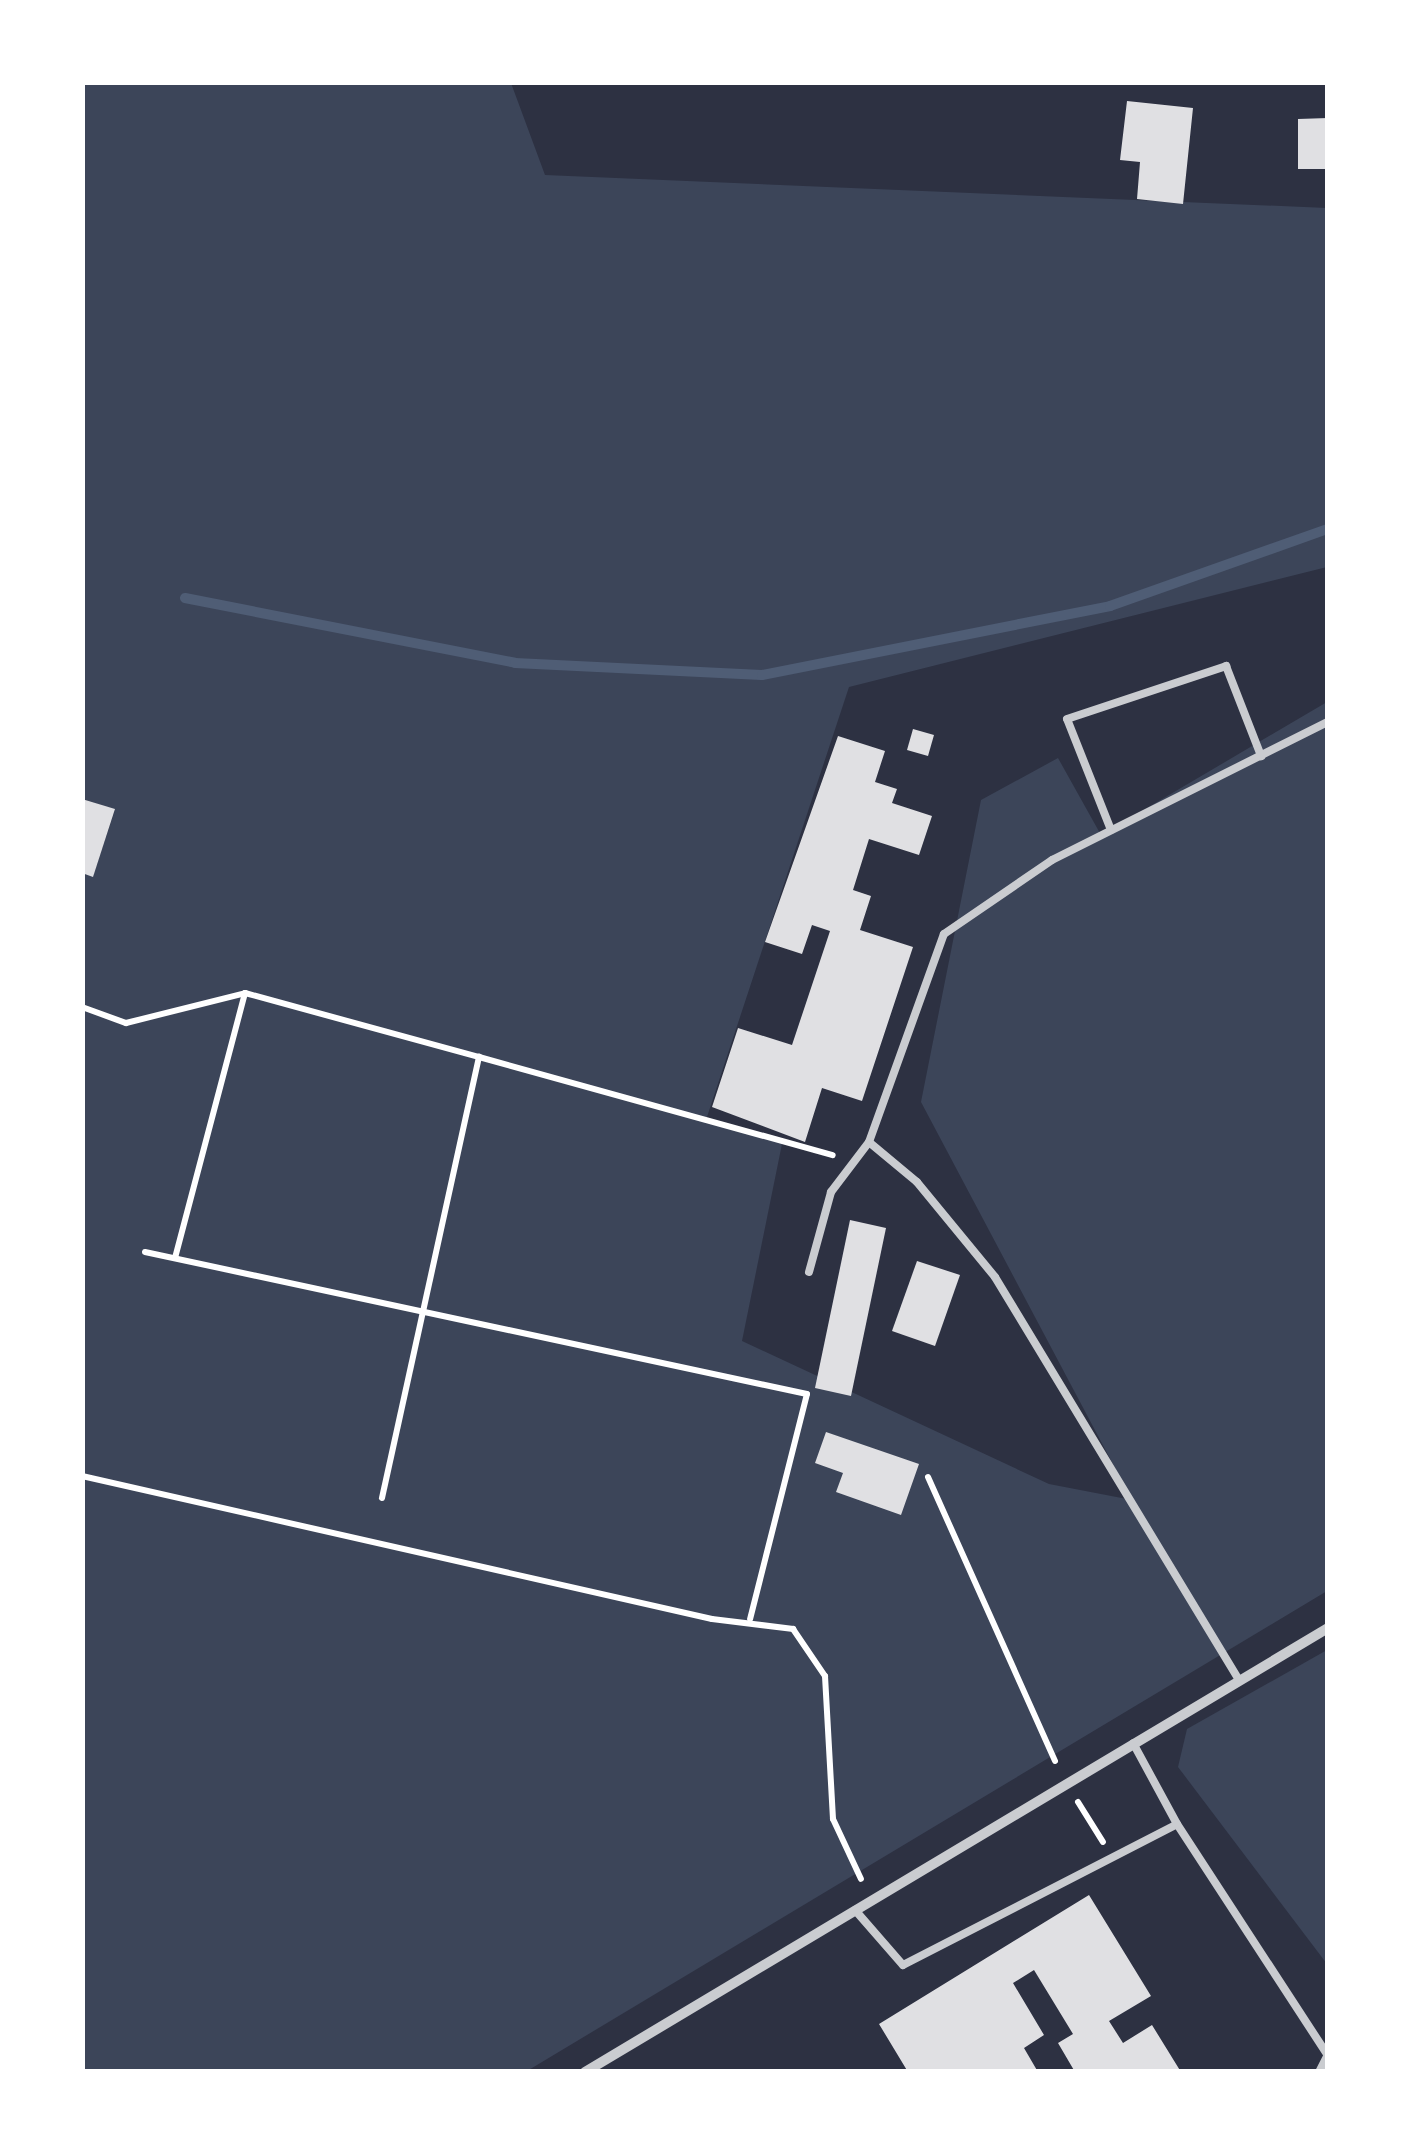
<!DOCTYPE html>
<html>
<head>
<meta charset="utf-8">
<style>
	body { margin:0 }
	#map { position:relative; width:1410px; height:2154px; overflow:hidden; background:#2d3142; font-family:Overpass,sans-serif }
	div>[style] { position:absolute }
	.green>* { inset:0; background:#3c4559 }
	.stream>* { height:10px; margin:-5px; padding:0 5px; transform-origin:5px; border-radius:5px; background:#4f5d75 }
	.building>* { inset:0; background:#e0e0e3 }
	.path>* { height:6px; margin:-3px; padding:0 3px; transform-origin:3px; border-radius:3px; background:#fff }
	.service>* { height:8px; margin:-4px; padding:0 4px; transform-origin:4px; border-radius:4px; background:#caccd0 }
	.minor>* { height:10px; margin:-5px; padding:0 5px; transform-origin:5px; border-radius:5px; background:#caccd0 }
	span { translate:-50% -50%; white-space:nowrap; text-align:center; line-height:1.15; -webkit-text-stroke:8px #fff; paint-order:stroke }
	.frame { position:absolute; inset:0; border:85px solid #fff; pointer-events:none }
</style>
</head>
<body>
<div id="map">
	<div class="green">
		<div style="clip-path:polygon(83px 83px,511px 83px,545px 175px,1327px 208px,1327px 567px,849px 687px,705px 1123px,783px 1139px,742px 1341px,1049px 1484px,1132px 1500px,921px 1102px,981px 800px,1058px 758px,1101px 835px,1327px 702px,1327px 1591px,527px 2071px,83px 2071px,82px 873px,93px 876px,115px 810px,83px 799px)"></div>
		<div style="clip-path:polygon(1327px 1650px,1327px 1964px,1178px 1767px,1187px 1729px)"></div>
	</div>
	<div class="stream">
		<div style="left:185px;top:598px;width:336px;rotate:11.1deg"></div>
		<div style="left:515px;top:663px;width:247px;rotate:2.8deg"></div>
		<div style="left:762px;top:675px;width:355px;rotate:-11.2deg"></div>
		<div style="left:1110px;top:606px;width:231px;rotate:-19.5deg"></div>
	</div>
	<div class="building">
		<div style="clip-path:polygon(1127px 101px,1193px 108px,1183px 204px,1137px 199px,1140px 162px,1120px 160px)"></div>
		<div style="clip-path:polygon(1328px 118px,1328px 169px,1298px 169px,1298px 119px)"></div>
		<div style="clip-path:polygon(913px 729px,934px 735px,928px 756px,907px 750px)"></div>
		<div style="clip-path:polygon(838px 736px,885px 751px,875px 782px,897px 789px,892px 803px,932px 816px,919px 855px,869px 839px,853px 890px,871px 896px,860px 930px,913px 947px,862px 1101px,822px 1088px,805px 1142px,712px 1107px,738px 1028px,792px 1045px,830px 931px,812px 925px,802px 954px,765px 942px)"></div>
		<div style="clip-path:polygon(82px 799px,115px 809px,93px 877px,82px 873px)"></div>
		<div style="clip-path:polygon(850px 1220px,886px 1228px,851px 1396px,815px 1388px)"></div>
		<div style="clip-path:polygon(917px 1261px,960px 1275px,935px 1346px,892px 1331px)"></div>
		<div style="clip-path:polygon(826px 1432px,919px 1464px,901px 1515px,836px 1492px,843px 1473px,815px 1463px)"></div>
		<div style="clip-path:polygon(1089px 1895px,1151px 1996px,1109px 2021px,1123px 2043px,1152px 2025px,1181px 2072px,1075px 2072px,1058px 2043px,1073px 2034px,1034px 1970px,1013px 1983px,1044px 2035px,1024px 2048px,1038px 2072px,908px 2072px,879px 2024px)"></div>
	</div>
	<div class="path">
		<div style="left:82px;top:1007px;width:47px;rotate:20deg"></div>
		<div style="left:126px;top:1023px;width:123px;rotate:-14.1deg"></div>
		<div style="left:245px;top:993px;width:243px;rotate:15.3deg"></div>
		<div style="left:145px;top:1252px;width:677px;rotate:12.11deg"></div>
		<div style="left:807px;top:1394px;width:232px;rotate:104.2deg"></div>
		<div style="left:175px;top:1258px;width:274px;rotate:-75.2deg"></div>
		<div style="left:82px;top:1476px;width:646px;rotate:12.79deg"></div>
		<div style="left:712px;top:1619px;width:82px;rotate:7deg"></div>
		<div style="left:793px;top:1629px;width:57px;rotate:55.8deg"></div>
		<div style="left:825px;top:1676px;width:143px;rotate:86.8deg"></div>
		<div style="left:833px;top:1819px;width:66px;rotate:65deg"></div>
		<div style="left:928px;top:1477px;width:311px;rotate:65.9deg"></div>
		<div style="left:382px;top:1498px;width:452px;rotate:-77.6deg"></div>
		<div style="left:479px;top:1057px;width:367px;rotate:15.5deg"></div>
		<div style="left:1078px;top:1802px;width:47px;rotate:58deg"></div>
	</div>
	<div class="service">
		<div style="left:1111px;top:830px;width:119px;rotate:-111.6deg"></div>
		<div style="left:1067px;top:719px;width:168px;rotate:-18.4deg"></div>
		<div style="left:1226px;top:666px;width:97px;rotate:68.7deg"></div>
		<div style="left:809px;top:1272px;width:83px;rotate:-74.6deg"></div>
		<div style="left:831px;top:1192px;width:63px;rotate:-52.8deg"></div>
		<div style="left:1239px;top:1680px;width:471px;rotate:-121.2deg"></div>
		<div style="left:995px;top:1277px;width:123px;rotate:-129.4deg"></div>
		<div style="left:917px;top:1182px;width:62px;rotate:-140.2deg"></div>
		<div style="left:869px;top:1142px;width:221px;rotate:-70.2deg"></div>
		<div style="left:944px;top:934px;width:131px;rotate:-34.4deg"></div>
		<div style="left:1052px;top:860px;width:309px;rotate:-26.6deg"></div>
		<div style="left:1177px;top:1824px;width:277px;rotate:56.9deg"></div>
		<div style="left:855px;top:1910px;width:73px;rotate:48.9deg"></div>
		<div style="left:903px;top:1965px;width:308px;rotate:-27.2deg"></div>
		<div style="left:1177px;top:1824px;width:92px;rotate:-118.5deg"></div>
		<div style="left:1319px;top:2072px;width:18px;rotate:-63deg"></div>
	</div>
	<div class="minor">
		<div style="left:585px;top:2072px;width:866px;rotate:-30.86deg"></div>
	</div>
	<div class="frame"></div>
</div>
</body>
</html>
